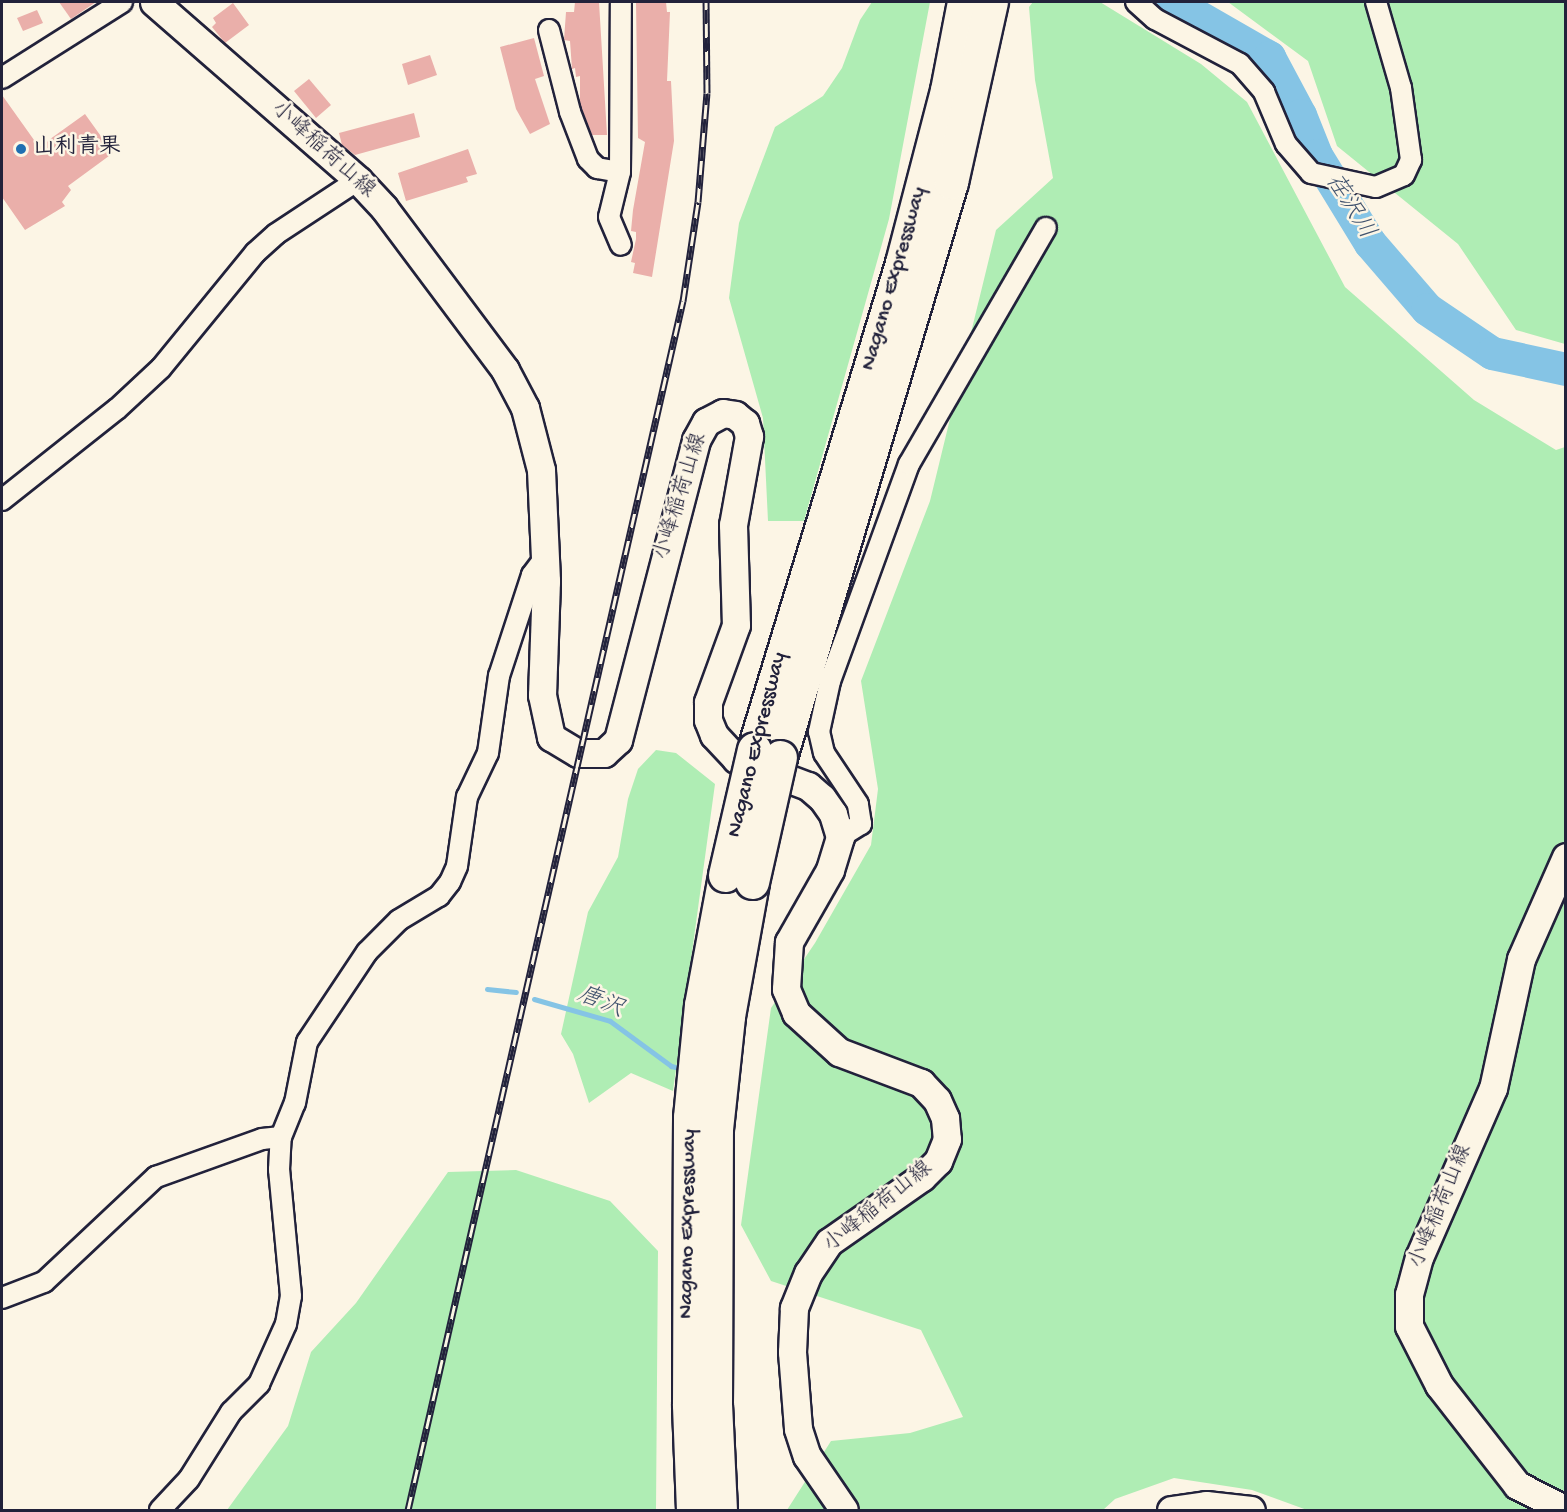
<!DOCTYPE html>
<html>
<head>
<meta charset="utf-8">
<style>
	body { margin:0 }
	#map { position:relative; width:1567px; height:1512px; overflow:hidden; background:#fcf5e5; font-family:"Gochi Hand","Klee One",sans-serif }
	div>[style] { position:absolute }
	.green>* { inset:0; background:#afedb4 }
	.stream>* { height:5px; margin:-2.5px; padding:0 2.5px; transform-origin:2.5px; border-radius:2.5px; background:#85c4e5 }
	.river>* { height:33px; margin:-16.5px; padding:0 16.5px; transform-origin:16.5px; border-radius:16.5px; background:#85c4e5 }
	.building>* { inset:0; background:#eaafaa }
	.roads { filter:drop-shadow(2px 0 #22223b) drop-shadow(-2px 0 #22223b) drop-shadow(0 2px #22223b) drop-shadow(0 -2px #22223b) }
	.minor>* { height:20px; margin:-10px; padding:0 10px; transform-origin:10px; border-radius:10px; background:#fcf5e5 }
	.secondary>* { height:27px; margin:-13.5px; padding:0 13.5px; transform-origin:13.5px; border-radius:13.5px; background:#fcf5e5 }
	.motorway>* { height:33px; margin:-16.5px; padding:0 16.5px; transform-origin:16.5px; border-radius:16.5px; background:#fcf5e5 }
	.rail>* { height:7px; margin-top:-3.5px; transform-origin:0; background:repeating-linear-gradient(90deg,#fcf5e5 0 14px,#22223b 0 28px); box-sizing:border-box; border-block:2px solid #22223b }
	.bridges { filter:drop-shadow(2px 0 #22223b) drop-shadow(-2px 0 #22223b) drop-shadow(0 2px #22223b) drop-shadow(0 -2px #22223b) }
	.motorway-bridge>* { height:33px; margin:-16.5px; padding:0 16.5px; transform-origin:16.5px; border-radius:16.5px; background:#fcf5e5 }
	.dots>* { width:16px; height:16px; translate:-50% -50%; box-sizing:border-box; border:3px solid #fcf5e5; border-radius:50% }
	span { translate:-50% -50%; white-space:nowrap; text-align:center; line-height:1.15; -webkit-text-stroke:5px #fcf5e5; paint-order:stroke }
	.poi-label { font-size:22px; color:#22223b; font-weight:700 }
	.left { translate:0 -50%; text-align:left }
	.street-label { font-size:22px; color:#22223b }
	.water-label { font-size:24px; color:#40536e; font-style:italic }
	.frame { position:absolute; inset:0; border:3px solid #22223b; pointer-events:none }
</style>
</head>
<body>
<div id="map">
	<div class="green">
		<div style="clip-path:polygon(872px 2px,930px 2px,889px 219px,804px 521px,768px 521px,763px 418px,729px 298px,739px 223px,775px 127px,823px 96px,842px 68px,860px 20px)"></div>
		<div style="clip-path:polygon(1033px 2px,1100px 2px,1201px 64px,1247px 102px,1345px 287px,1474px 400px,1556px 450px,1565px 447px,1565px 1510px,1307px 1510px,1252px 1490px,1174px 1478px,1115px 1499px,1103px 1510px,787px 1510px,831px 1441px,910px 1433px,963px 1417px,921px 1330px,771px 1281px,741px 1225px,771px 1008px,815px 943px,871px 845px,878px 789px,861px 681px,930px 501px,996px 230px,1053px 178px,1035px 80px,1029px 7px)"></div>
		<div style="clip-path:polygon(1228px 2px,1565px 2px,1565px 344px,1516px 330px,1458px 244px,1337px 146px,1308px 61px)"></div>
		<div style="clip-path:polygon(656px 750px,676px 753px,715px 784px,673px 1091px,631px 1073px,589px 1103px,573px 1054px,561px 1034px,588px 912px,618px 857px,628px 799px,638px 769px)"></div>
		<div style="clip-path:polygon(516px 1170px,610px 1201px,658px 1251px,656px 1510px,227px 1510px,288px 1426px,311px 1352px,356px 1303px,448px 1172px)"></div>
	</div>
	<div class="stream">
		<div style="left:487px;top:989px;width:29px;rotate:6deg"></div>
		<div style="left:534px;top:999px;width:79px;rotate:16.1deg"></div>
		<div style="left:610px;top:1021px;width:76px;rotate:36.4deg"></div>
		<div style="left:671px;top:1066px;width:8px;rotate:14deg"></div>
	</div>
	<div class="river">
		<div style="left:1173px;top:2px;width:111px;rotate:29.8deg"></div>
		<div style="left:1269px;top:57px;width:66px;rotate:61.9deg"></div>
		<div style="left:1300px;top:115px;width:43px;rotate:68.2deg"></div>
		<div style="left:1316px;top:155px;width:103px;rotate:58.5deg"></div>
		<div style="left:1370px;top:243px;width:87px;rotate:49.2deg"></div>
		<div style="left:1427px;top:309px;width:78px;rotate:34.1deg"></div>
		<div style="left:1492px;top:353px;width:76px;rotate:12.2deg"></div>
	</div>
	<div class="building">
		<div style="clip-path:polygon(59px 2px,96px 2px,71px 19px)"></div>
		<div style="clip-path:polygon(575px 2px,599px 2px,607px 135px,592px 135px,580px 104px,580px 76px,576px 77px,575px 68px,572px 69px,570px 41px,564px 40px,566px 12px,574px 12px)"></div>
		<div style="clip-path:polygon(636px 2px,666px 2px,667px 12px,670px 12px,667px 81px,671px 81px,674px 141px,652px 277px,633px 273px,635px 263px,631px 262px,636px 239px,636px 232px,631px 231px,633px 210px,645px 142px,638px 138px)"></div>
		<div style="clip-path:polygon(233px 3px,249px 25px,225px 43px,212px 27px,216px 23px,213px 18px)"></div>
		<div style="clip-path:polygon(37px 10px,43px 23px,23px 31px,17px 18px)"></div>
		<div style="clip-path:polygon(534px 38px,544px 76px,535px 79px,550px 124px,530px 134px,516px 109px,500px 47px)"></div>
		<div style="clip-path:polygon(430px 55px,437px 75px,408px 85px,402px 64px)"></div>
		<div style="clip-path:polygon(309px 79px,331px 105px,316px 118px,294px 91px)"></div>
		<div style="clip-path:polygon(2px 95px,39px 147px,85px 114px,113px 153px,68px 186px,71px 190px,62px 202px,65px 206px,25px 230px,2px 197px)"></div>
		<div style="clip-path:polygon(414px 113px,420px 137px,355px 155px,342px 145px,339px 133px)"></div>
		<div style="clip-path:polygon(468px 149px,477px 174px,466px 177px,468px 182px,406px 201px,398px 173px)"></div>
	</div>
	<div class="roads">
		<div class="minor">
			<div style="left:1136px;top:2px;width:25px;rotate:42deg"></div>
			<div style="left:1155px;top:19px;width:96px;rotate:27.9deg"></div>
			<div style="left:1240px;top:64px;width:37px;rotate:49deg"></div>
			<div style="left:1264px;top:92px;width:56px;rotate:67.1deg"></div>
			<div style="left:1286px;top:144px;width:38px;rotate:49deg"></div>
			<div style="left:1311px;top:173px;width:66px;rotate:12.2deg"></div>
			<div style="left:1376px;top:187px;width:30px;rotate:-23deg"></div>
			<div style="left:1404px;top:175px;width:17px;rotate:-65deg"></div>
			<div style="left:1411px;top:160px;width:73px;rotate:-97.9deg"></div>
			<div style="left:1401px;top:88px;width:90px;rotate:-106.2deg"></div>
			<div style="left:549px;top:30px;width:85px;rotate:75.6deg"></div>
			<div style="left:570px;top:112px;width:50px;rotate:69deg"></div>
			<div style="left:588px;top:159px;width:13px;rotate:45deg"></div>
			<div style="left:597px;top:168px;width:23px;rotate:10deg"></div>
			<div style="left:620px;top:172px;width:46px;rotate:103.7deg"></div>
			<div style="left:609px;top:217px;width:30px;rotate:67deg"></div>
			<div style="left:2px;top:78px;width:142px;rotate:-32.3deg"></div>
			<div style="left:620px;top:172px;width:170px;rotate:-89.7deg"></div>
			<div style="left:2px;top:500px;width:147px;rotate:-38.4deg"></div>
			<div style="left:117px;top:409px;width:60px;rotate:-43deg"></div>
			<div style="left:161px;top:368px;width:149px;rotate:-50.7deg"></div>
			<div style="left:255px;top:253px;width:28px;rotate:-42deg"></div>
			<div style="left:276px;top:234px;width:98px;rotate:-33.4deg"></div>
			<div style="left:840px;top:837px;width:25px;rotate:-32deg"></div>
			<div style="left:861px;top:824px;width:20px;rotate:-99deg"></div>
			<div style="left:858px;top:804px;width:61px;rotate:-123.7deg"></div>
			<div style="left:824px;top:753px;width:22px;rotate:-103deg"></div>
			<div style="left:819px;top:732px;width:52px;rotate:-77.8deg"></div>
			<div style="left:830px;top:681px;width:231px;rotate:-70deg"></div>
			<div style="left:909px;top:464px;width:273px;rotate:-59.9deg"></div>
			<div style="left:2px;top:1298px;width:45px;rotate:-20.9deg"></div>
			<div style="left:44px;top:1282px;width:154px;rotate:-43.2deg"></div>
			<div style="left:156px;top:1177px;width:113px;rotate:-19.7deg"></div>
			<div style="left:262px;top:1139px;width:19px;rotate:-6deg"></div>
			<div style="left:160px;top:1510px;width:42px;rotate:-46.9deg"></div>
			<div style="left:189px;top:1479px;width:79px;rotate:-57.9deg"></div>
			<div style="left:231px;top:1412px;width:40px;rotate:-45deg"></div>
			<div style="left:259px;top:1384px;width:66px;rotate:-65.8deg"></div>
			<div style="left:286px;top:1324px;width:28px;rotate:-80deg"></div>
			<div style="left:291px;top:1296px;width:127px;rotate:-95.4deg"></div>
			<div style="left:279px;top:1170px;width:33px;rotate:-87deg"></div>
			<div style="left:281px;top:1137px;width:37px;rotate:-68deg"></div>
			<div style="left:295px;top:1103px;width:62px;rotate:-78.9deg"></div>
			<div style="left:307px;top:1042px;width:108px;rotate:-56.3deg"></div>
			<div style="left:367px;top:952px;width:45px;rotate:-45deg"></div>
			<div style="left:399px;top:920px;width:47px;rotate:-31deg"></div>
			<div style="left:439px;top:896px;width:18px;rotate:-52deg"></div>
			<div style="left:450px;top:882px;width:17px;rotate:-66deg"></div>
			<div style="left:457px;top:866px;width:70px;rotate:-81.8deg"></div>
			<div style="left:467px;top:797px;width:49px;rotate:-64.5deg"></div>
			<div style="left:488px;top:753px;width:78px;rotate:-81.9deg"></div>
			<div style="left:499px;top:676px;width:106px;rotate:-71.9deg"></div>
			<div style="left:532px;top:575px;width:20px;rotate:-53deg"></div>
		</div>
		<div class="secondary">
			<div style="left:154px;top:2px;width:271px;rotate:41.1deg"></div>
			<div style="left:358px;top:180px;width:38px;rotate:47deg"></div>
			<div style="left:384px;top:208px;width:202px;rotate:53.2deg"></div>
			<div style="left:505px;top:370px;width:43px;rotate:62.2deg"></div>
			<div style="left:525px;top:408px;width:64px;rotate:75.5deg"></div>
			<div style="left:541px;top:470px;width:111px;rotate:87.4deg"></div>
			<div style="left:546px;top:581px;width:114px;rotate:92deg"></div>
			<div style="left:542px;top:695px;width:43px;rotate:77.9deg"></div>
			<div style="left:551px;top:737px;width:31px;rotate:31deg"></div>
			<div style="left:578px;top:753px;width:26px"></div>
			<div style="left:604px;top:753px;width:19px;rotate:-43deg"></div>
			<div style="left:618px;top:740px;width:310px;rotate:-75.4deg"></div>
			<div style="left:696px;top:440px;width:21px;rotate:-61deg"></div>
			<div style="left:706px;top:422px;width:19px;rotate:-28deg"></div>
			<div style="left:723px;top:413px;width:12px;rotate:9deg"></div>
			<div style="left:735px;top:415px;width:13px;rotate:39deg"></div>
			<div style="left:745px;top:423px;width:14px;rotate:73deg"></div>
			<div style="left:749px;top:436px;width:90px;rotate:100.2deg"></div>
			<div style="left:733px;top:525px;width:100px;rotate:88.3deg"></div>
			<div style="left:736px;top:625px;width:82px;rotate:110deg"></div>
			<div style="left:708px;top:702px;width:18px;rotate:90deg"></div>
			<div style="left:708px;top:720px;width:16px;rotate:68deg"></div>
			<div style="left:714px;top:735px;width:33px;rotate:47deg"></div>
			<div style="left:736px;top:759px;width:77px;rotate:20.6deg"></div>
			<div style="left:808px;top:786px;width:18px;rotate:41deg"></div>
			<div style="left:822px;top:798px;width:19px;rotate:55deg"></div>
			<div style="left:833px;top:814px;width:24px;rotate:73deg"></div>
			<div style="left:840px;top:837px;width:34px;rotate:107deg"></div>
			<div style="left:830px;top:870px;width:83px;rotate:119.7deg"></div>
			<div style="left:789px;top:942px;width:47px;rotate:93.7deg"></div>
			<div style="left:786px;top:989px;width:26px;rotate:67deg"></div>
			<div style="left:796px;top:1013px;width:58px;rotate:42.2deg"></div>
			<div style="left:839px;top:1052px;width:88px;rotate:20.7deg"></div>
			<div style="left:921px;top:1083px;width:23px;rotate:47deg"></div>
			<div style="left:937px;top:1100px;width:20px;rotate:66deg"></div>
			<div style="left:945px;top:1118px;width:21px;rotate:85deg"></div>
			<div style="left:947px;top:1139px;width:24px;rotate:112deg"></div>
			<div style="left:938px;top:1161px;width:23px;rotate:135deg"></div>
			<div style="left:922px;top:1177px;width:113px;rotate:145deg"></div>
			<div style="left:829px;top:1242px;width:37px;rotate:124deg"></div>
			<div style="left:808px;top:1273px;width:38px;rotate:112deg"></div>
			<div style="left:794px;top:1308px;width:44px;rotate:92.6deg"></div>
			<div style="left:792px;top:1352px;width:77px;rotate:85.5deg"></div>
			<div style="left:798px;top:1429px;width:28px;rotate:72deg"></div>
			<div style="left:807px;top:1456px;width:65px;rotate:55.6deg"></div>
			<div style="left:1566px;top:857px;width:111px;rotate:113.8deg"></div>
			<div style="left:1521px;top:959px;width:132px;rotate:102.2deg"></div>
			<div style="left:1493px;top:1088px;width:184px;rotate:113.6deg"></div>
			<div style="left:1419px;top:1257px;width:38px;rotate:105deg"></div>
			<div style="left:1409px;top:1294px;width:32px;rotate:90deg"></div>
			<div style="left:1409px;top:1326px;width:66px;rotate:63deg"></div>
			<div style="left:1439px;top:1385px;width:127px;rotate:52deg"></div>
			<div style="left:1517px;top:1485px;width:55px;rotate:27deg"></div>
			<div style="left:1171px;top:1510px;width:35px;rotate:-8deg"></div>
			<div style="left:1206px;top:1505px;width:45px;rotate:6.3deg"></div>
		</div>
		<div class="motorway">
			<div style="left:754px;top:749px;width:508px;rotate:-73.06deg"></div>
			<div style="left:902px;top:263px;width:179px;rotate:-75.4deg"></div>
			<div style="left:947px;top:90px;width:90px;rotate:-79.1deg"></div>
			<div style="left:780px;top:757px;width:600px;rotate:-73.44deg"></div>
			<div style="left:951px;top:182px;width:184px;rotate:-77.5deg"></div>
			<div style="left:693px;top:1510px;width:106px;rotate:-92.2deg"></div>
			<div style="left:689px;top:1404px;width:287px;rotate:-89.8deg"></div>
			<div style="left:690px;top:1117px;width:113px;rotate:-84.4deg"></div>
			<div style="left:701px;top:1005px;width:132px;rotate:-79.5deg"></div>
			<div style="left:720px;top:1510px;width:105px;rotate:-92.7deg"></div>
			<div style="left:715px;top:1405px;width:276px;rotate:-89.8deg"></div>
			<div style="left:716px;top:1129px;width:114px;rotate:-83.9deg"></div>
			<div style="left:728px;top:1016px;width:136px;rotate:-79.8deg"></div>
		</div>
	</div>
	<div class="rail">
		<div style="left:408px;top:1510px;width:1240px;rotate:-77.19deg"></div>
		<div style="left:683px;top:301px;width:100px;rotate:-81.4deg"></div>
		<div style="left:698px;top:202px;width:109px;rotate:-85.3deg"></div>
		<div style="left:707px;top:93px;width:91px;rotate:-90.6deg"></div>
	</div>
	<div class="bridges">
		<div class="motorway-bridge">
			<div style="left:725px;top:875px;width:129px;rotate:-77deg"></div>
			<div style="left:752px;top:882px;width:128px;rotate:-77.4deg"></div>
		</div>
	</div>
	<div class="dots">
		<div style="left:21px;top:149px;background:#1f6fb2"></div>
	</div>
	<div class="poi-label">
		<span class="left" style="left:33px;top:149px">山利青果</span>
	</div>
	<div class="street-label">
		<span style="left:322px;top:151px;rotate:42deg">小峰稲荷山線</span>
		<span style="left:895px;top:279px;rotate:-74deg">Nagano Expressway</span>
		<span style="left:682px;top:497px;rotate:-73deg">小峰稲荷山線</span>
		<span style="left:758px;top:745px;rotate:-76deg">Nagano Expressway</span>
		<span style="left:1442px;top:1207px;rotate:-68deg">小峰稲荷山線</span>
		<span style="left:879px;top:1208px;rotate:-39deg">小峰稲荷山線</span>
		<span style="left:689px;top:1224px;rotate:-89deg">Nagano Expressway</span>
	</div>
	<div class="water-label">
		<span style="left:1349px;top:207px;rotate:58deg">荏沢川</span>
		<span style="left:600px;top:1003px;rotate:22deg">唐沢</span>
	</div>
	<div class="frame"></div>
</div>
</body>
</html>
